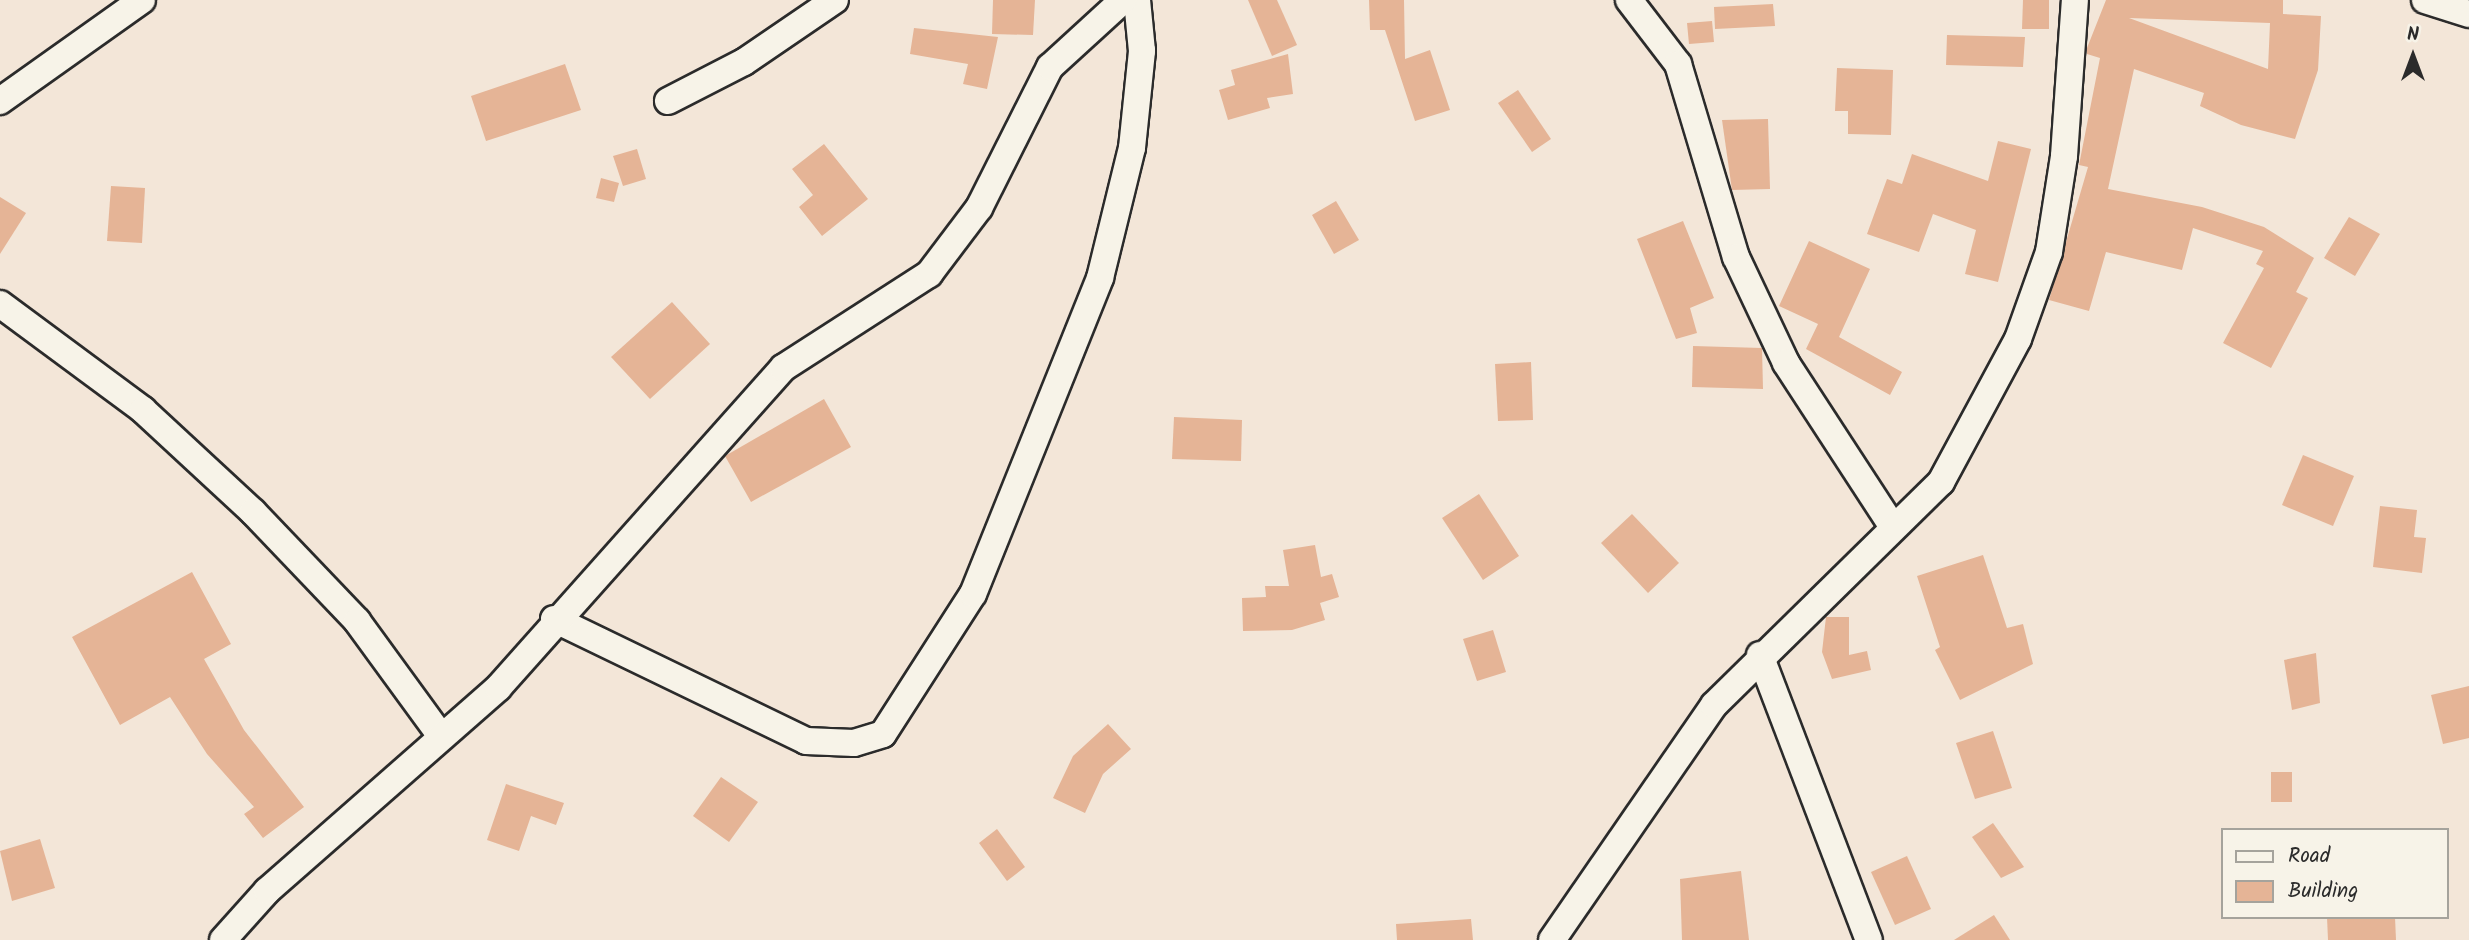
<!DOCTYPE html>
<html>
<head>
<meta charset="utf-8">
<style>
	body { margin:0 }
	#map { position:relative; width:2469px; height:940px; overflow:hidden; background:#f3e6d8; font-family:Kalam,sans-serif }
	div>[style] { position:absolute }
	.building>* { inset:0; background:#e5b496 }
	.roads { filter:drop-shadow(2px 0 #2b2b2b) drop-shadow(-2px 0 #2b2b2b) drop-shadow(0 2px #2b2b2b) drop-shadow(0 -2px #2b2b2b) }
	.minor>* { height:26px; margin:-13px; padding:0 13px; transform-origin:13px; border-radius:13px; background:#f7f3e8 }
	span { translate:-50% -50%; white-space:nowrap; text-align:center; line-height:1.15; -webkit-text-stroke:5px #f7f3e8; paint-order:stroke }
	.legend { position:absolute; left:2221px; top:828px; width:228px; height:91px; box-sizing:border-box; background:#f7f3e8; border:2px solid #a5a39c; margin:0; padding:9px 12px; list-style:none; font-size:21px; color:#2b2b2b }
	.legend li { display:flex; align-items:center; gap:14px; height:35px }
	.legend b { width:35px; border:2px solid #a5a39c }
	.north { position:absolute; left:2378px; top:21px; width:70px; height:70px; -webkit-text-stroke:5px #f7f3e8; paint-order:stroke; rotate:0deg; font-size:19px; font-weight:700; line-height:28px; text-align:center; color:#2b2b2b }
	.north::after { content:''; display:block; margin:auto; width:24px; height:32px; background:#2b2b2b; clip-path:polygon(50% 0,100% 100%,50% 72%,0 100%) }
</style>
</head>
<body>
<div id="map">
	<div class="building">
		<div style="clip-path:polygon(993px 0,1035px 0,1033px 35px,992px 34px)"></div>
		<div style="clip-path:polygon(1248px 0,1277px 0,1297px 45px,1272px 56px)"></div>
		<div style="clip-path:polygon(1369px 0,1404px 0,1405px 59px,1430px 50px,1450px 110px,1415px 121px,1385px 30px,1370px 30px)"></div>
		<div style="clip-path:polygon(2023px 0,2049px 0,2049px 29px,2022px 29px)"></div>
		<div style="clip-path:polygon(evenodd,2106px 0,2283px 0,2283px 14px,2321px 16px,2318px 70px,2295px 139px,2241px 125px,2200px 106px,2204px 93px,2134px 69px,2108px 189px,2202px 207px,2264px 227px,2314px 258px,2296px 292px,2308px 298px,2271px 368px,2223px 343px,2264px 268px,2256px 264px,2263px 251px,2193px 228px,2182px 270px,2106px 252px,2089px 311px,2049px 300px,2088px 167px,2079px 165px,2100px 58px,2087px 54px,2087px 48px,2106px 0,2129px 18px,2270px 23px,2268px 69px,2129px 18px)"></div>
		<div style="clip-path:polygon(1773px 4px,1775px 26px,1715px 29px,1714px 7px)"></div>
		<div style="clip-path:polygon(1712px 21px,1714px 42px,1689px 44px,1687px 23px)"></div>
		<div style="clip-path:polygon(914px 28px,998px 37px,987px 89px,963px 84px,968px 64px,910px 54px)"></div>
		<div style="clip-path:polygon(1947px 35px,2025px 37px,2023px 67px,1946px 65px)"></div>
		<div style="clip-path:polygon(1288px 54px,1293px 94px,1267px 98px,1270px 108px,1228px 120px,1219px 90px,1235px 85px,1231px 70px)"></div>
		<div style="clip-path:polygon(565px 64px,581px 110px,486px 141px,471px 96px)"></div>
		<div style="clip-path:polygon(1837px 68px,1893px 70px,1891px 135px,1848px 134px,1848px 111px,1835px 111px)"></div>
		<div style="clip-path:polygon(1518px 90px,1551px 139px,1532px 152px,1498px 103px)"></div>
		<div style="clip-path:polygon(1768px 119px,1770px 189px,1732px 190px,1722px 120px)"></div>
		<div style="clip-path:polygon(1998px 141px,2031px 149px,1998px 282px,1965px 274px,1976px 230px,1933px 214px,1919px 252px,1867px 234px,1887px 179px,1902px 184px,1912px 154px,1988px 181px)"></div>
		<div style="clip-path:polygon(824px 144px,868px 199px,822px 236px,799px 207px,813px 195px,792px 169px)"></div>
		<div style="clip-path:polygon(637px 149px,646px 179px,623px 186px,613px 156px)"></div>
		<div style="clip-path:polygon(601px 178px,619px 183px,614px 202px,596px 198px)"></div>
		<div style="clip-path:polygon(111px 186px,145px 188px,142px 243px,107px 241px)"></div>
		<div style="clip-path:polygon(0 197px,26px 213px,0 254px)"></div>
		<div style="clip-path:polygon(1336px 201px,1359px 240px,1334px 254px,1312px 215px)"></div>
		<div style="clip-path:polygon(2349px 217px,2380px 234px,2355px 276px,2324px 258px)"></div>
		<div style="clip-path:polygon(1683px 221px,1714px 298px,1690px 308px,1697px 333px,1676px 339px,1637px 239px)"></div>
		<div style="clip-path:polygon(1809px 241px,1870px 269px,1839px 337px,1902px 372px,1890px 395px,1806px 349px,1818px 324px,1779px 306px)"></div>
		<div style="clip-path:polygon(672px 302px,710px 344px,650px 399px,611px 357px)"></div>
		<div style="clip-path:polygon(1693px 346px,1762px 348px,1763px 389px,1692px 387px)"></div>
		<div style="clip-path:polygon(1531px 362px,1533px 420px,1498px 421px,1495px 364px)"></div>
		<div style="clip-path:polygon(824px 399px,851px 447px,751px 502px,725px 456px)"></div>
		<div style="clip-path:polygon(1174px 417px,1242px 420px,1241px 461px,1172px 459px)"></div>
		<div style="clip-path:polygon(2303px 455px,2354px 476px,2333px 526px,2282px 505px)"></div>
		<div style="clip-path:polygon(1479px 494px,1519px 556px,1483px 580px,1442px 518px)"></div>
		<div style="clip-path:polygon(2380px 506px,2417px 510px,2414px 537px,2426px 538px,2422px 573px,2373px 567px)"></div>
		<div style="clip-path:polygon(1632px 514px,1679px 563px,1648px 593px,1601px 543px)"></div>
		<div style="clip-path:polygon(1315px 545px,1321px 577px,1332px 574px,1339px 597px,1320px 603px,1325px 620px,1292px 630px,1243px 631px,1242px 598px,1266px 597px,1265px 586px,1289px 586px,1283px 550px)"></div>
		<div style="clip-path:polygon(1983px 555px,2007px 628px,2023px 624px,2033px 664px,1960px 700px,1935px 650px,1940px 647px,1917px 576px)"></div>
		<div style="clip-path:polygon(192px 572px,231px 644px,204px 659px,244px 730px,304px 807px,263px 838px,244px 814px,254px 807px,207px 754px,170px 697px,120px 725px,72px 637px)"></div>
		<div style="clip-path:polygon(1826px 617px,1849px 617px,1849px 655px,1867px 651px,1871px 670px,1832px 679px,1822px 652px)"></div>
		<div style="clip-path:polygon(1493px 630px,1506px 672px,1477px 681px,1463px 639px)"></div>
		<div style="clip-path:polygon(2316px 653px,2320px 703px,2292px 710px,2284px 660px)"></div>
		<div style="clip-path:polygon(2469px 686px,2469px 738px,2443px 744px,2431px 695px)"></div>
		<div style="clip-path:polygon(1108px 724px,1131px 749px,1103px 774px,1085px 813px,1053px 798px,1073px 756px)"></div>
		<div style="clip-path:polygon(1993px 731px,2012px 788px,1975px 799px,1956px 743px)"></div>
		<div style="clip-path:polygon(2271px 772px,2292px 772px,2292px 802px,2271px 802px)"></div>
		<div style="clip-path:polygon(721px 777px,758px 802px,729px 842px,693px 816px)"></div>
		<div style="clip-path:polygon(506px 784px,564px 803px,556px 825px,531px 816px,519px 851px,487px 840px)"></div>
		<div style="clip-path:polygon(1993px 823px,2024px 867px,2001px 878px,1972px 837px)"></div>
		<div style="clip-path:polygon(997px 829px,1025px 867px,1007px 881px,979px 843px)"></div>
		<div style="clip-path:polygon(40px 839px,55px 888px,12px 901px,0 851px)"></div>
		<div style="clip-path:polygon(1907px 856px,1931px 909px,1895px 925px,1871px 872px)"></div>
		<div style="clip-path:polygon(1741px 871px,1749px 940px,1682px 940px,1680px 879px)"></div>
		<div style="clip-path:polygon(1994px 915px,2010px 940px,1954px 940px)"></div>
		<div style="clip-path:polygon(2327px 917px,2395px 917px,2396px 940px,2328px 940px)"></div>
		<div style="clip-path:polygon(1471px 919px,1473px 940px,1397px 940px,1396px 924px)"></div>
	</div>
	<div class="roads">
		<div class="minor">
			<div style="left:1629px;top:0;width:81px;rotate:52.6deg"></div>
			<div style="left:1678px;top:64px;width:202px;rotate:73.3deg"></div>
			<div style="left:1736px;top:257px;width:117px;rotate:64.7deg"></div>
			<div style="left:1786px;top:363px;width:196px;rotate:56.9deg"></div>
			<div style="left:2425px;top:0;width:46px;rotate:17.7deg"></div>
			<div style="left:0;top:101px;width:174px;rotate:-35.4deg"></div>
			<div style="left:668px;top:101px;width:85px;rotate:-27.2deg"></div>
			<div style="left:744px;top:62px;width:110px;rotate:-34.3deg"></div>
			<div style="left:0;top:304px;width:178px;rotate:36.5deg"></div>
			<div style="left:143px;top:410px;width:150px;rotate:42.8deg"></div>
			<div style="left:253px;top:512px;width:151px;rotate:46.3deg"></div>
			<div style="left:357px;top:621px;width:141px;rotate:53.9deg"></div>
			<div style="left:554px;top:619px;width:280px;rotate:25.8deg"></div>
			<div style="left:806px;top:741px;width:48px;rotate:2.4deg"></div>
			<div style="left:854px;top:743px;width:30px;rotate:-17deg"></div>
			<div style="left:883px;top:734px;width:166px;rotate:-57.3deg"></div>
			<div style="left:973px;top:594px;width:341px;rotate:-68.1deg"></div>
			<div style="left:1100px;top:278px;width:134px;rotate:-76.2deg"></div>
			<div style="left:1132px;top:148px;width:98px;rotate:-84.1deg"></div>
			<div style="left:1142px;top:51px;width:51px;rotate:-95.6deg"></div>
			<div style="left:1760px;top:655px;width:305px;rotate:69.1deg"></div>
			<div style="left:223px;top:940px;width:66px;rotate:-48.1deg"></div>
			<div style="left:267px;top:891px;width:308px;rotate:-41.3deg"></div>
			<div style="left:498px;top:688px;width:429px;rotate:-48.3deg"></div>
			<div style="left:783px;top:368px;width:174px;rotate:-32.8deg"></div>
			<div style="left:929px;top:274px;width:83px;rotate:-52.9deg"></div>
			<div style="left:979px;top:208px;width:158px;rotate:-63.3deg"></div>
			<div style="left:1050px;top:67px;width:99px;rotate:-42.5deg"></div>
			<div style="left:1552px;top:940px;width:285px;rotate:-55.4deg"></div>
			<div style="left:1714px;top:705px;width:318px;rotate:-44.5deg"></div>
			<div style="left:1941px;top:482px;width:162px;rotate:-61.7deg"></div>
			<div style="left:2018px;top:339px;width:92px;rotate:-70.4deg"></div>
			<div style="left:2049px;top:252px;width:97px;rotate:-81.1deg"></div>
			<div style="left:2064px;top:156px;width:156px;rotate:-86deg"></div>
		</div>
	</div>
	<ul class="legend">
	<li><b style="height:9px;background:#f7f3e8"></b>Road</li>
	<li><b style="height:19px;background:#e5b496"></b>Building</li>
	</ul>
	<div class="north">N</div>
</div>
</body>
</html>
